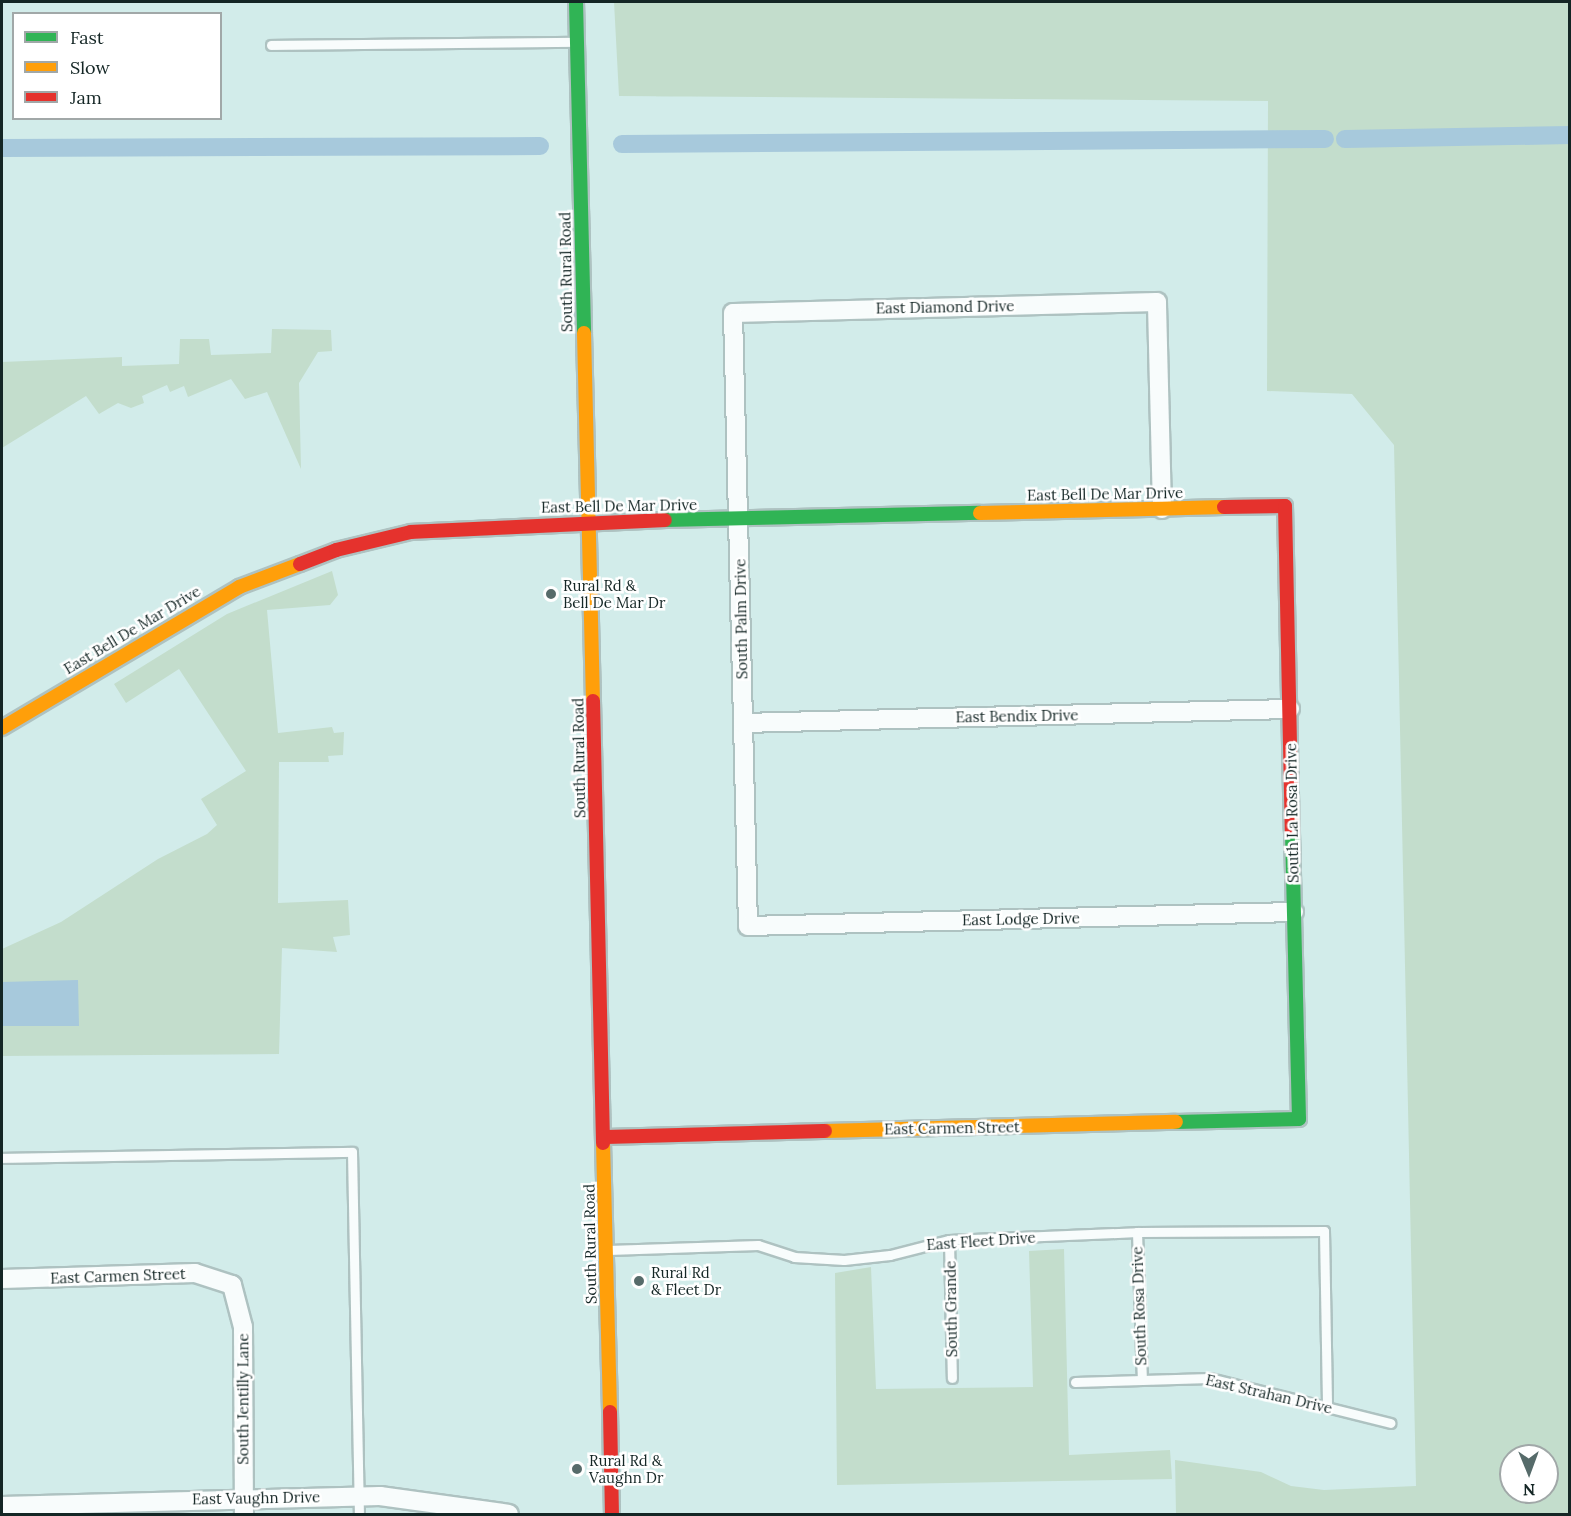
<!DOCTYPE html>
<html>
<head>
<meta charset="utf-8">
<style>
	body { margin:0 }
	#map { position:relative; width:1571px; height:1516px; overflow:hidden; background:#d2ecea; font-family:Lora,serif }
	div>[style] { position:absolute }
	.green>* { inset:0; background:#c3ddcc }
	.water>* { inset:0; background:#a7c9dc }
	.canal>* { height:18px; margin:-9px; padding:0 9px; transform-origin:9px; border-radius:9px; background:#a7c9dc }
	.roads { filter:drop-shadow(2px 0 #aec2c1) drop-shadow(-2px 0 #aec2c1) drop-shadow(0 2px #aec2c1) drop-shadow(0 -2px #aec2c1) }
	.lane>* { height:9px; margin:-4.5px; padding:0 4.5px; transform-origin:4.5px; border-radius:4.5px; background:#f8fcfc }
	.street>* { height:18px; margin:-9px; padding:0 9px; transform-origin:9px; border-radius:9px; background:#f8fcfc }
	.fast>* { height:14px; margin:-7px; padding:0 7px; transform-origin:7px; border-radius:7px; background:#30b455 }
	.slow>* { height:14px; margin:-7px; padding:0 7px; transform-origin:7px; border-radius:7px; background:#ff9f0a }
	.jam>* { height:14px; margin:-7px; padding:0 7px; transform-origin:7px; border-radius:7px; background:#e5322d }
	.dots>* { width:16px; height:16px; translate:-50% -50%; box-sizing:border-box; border:3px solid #fff; border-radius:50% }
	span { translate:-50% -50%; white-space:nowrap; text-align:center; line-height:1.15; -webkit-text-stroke:5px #fff; paint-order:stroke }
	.street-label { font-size:15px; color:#142625 }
	.poi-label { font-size:15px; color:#142625 }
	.left { translate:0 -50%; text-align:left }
	.frame { position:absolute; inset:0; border:3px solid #142625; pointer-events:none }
	.legend { position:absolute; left:12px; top:12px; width:210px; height:108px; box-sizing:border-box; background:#fff; border:2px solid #a1a8a8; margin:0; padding:8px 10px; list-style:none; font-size:18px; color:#142625 }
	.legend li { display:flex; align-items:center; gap:12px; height:30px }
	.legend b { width:30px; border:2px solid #a1a8a8 }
	.north { position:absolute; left:1499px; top:1444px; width:60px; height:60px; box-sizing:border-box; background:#fff; border:2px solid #a1a8a8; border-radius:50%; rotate:179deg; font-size:16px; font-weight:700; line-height:24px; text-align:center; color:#142625 }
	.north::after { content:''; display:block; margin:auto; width:21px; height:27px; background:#566b6a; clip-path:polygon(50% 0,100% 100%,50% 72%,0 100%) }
</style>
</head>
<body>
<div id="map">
	<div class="green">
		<div style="clip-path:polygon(evenodd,614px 2px,1569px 2px,1569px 1514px,1176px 1514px,1175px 1460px,1261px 1472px,1291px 1486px,1324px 1490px,1416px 1486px,1394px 445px,1352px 394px,1267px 391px,1268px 101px,619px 96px,614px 2px,1511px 1456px,1547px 1456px,1547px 1492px,1511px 1492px,1511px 1456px)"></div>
		<div style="clip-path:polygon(272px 329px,331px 330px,332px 351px,318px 352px,299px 383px,301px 469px,267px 392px,245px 399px,231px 379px,188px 397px,184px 386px,170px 392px,167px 385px,142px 396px,144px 403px,131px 408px,118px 403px,99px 414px,86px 396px,2px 448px,2px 362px,122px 357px,122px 366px,179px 364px,180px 339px,209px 339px,211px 355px,271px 353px)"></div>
		<div style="clip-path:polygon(332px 571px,338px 595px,330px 605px,267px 610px,278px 733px,332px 727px,334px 733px,344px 732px,343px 755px,328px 756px,329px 762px,279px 762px,278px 903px,348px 900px,350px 935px,333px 937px,337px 952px,282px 948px,279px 1054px,2px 1056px,2px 949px,61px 922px,158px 859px,207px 834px,217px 825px,201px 799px,246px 771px,179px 669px,126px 703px,114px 684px,227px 614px)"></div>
		<div style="clip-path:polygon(1064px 1249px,1069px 1455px,1170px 1450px,1172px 1479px,837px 1485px,835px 1273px,871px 1267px,876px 1389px,1033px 1387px,1029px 1251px)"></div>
	</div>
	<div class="water">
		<div style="clip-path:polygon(78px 980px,79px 1026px,2px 1026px,2px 982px)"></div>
	</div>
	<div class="canal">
		<div style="left:1345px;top:139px;width:225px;rotate:-1deg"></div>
		<div style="left:622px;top:144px;width:703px;rotate:-0.41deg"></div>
		<div style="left:2px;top:148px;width:538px;rotate:-0.21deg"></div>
	</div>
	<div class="roads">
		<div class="lane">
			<div style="left:271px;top:45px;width:304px;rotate:-0.6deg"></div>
			<div style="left:2px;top:1158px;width:350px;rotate:-1deg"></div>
			<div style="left:352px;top:1152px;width:362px;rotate:88.9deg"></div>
			<div style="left:1137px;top:1232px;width:147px;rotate:88.1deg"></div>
			<div style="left:949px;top:1240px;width:138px;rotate:88.8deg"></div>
			<div style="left:608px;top:1250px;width:150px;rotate:-1.9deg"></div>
			<div style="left:758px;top:1245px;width:38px;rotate:18deg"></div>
			<div style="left:794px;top:1257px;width:50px;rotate:3.4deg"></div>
			<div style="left:844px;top:1260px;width:46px;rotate:-6.2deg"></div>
			<div style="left:890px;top:1255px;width:61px;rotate:-14.3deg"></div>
			<div style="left:949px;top:1240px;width:188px;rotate:-2.4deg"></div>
			<div style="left:1137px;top:1232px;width:187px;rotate:-0.3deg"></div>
			<div style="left:1324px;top:1231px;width:176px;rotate:89deg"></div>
			<div style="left:1075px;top:1382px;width:135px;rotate:-1.7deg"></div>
			<div style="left:1210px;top:1378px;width:186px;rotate:14deg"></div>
		</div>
		<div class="street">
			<div style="left:1162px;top:509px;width:207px;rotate:-91.4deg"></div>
			<div style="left:1157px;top:302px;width:424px;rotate:178.5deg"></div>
			<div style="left:733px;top:313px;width:613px;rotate:88.6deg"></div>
			<div style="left:748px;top:926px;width:546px;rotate:-1.47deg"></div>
			<div style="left:743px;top:723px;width:547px;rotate:-1.47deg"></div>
			<div style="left:2px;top:1279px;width:193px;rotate:-1.8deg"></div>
			<div style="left:195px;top:1273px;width:39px;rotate:18deg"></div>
			<div style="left:232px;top:1285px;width:43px;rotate:75.3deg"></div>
			<div style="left:243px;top:1327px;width:187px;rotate:89.7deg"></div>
			<div style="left:2px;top:1506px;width:378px;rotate:-1.5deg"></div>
			<div style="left:380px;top:1496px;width:130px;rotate:7.9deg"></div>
		</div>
		<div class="fast">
			<div style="left:576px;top:2px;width:331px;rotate:88.6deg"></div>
			<div style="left:665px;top:520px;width:315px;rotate:-1.3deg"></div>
			<div style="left:1176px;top:1122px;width:123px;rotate:-1.4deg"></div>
			<div style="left:1299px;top:1119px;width:288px;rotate:-91.4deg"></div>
		</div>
		<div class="slow">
			<div style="left:584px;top:333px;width:368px;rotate:88.6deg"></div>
			<div style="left:980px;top:513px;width:244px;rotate:-1.4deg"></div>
			<div style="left:2px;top:728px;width:276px;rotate:-30.7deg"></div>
			<div style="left:239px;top:587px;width:65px;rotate:-20.7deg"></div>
			<div style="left:825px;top:1131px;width:351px;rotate:-1.5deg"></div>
			<div style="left:603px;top:1143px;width:269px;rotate:88.5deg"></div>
		</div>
		<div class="jam">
			<div style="left:1224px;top:507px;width:61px;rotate:-0.9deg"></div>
			<div style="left:1285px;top:506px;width:325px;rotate:88.8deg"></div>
			<div style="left:300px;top:564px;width:39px;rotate:-21deg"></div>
			<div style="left:336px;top:550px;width:77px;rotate:-13.5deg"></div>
			<div style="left:411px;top:532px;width:254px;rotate:-2.7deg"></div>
			<div style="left:593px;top:701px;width:442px;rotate:88.7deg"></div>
			<div style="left:604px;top:1137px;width:221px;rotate:-1.6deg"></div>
			<div style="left:610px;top:1412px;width:102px;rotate:88.9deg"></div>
		</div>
	</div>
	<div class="dots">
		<div style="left:551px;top:594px;background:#566b6a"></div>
		<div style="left:639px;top:1281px;background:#566b6a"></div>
		<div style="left:577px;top:1469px;background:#566b6a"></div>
	</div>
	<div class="street-label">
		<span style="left:566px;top:272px;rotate:-91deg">South Rural Road</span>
		<span style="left:945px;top:307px;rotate:-1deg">East Diamond Drive</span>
		<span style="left:1105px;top:494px;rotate:-1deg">East Bell De Mar Drive</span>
		<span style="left:619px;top:506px;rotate:-1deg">East Bell De Mar Drive</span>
		<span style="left:741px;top:619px;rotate:-91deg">South Palm Drive</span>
		<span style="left:132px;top:630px;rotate:-31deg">East Bell De Mar Drive</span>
		<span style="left:1017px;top:716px;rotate:-1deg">East Bendix Drive</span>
		<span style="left:579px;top:758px;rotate:-91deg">South Rural Road</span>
		<span style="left:1292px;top:813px;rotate:-91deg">South La Rosa Drive</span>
		<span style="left:1021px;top:919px;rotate:-1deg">East Lodge Drive</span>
		<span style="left:952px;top:1128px;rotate:-1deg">East Carmen Street</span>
		<span style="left:981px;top:1241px;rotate:-4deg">East Fleet Drive</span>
		<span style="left:590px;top:1244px;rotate:-91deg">South Rural Road</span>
		<span style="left:118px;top:1276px;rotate:-2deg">East Carmen Street</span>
		<span style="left:1139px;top:1306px;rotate:-92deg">South Rosa Drive</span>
		<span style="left:951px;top:1309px;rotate:-91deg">South Grande</span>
		<span style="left:1269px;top:1394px;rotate:13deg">East Strahan Drive</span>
		<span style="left:243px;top:1399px;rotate:-90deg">South Jentilly Lane</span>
		<span style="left:256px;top:1498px;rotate:-1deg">East Vaughn Drive</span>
	</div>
	<div class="poi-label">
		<span class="left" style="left:563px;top:594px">Rural Rd &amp;<br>Bell De Mar Dr</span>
		<span class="left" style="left:651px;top:1281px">Rural Rd<br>&amp; Fleet Dr</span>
		<span class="left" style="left:589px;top:1469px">Rural Rd &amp;<br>Vaughn Dr</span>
	</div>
	<div class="frame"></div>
	<ul class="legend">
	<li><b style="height:8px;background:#30b455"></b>Fast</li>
	<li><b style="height:8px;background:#ff9f0a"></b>Slow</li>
	<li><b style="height:8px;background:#e5322d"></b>Jam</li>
	</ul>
	<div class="north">N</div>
</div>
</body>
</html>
